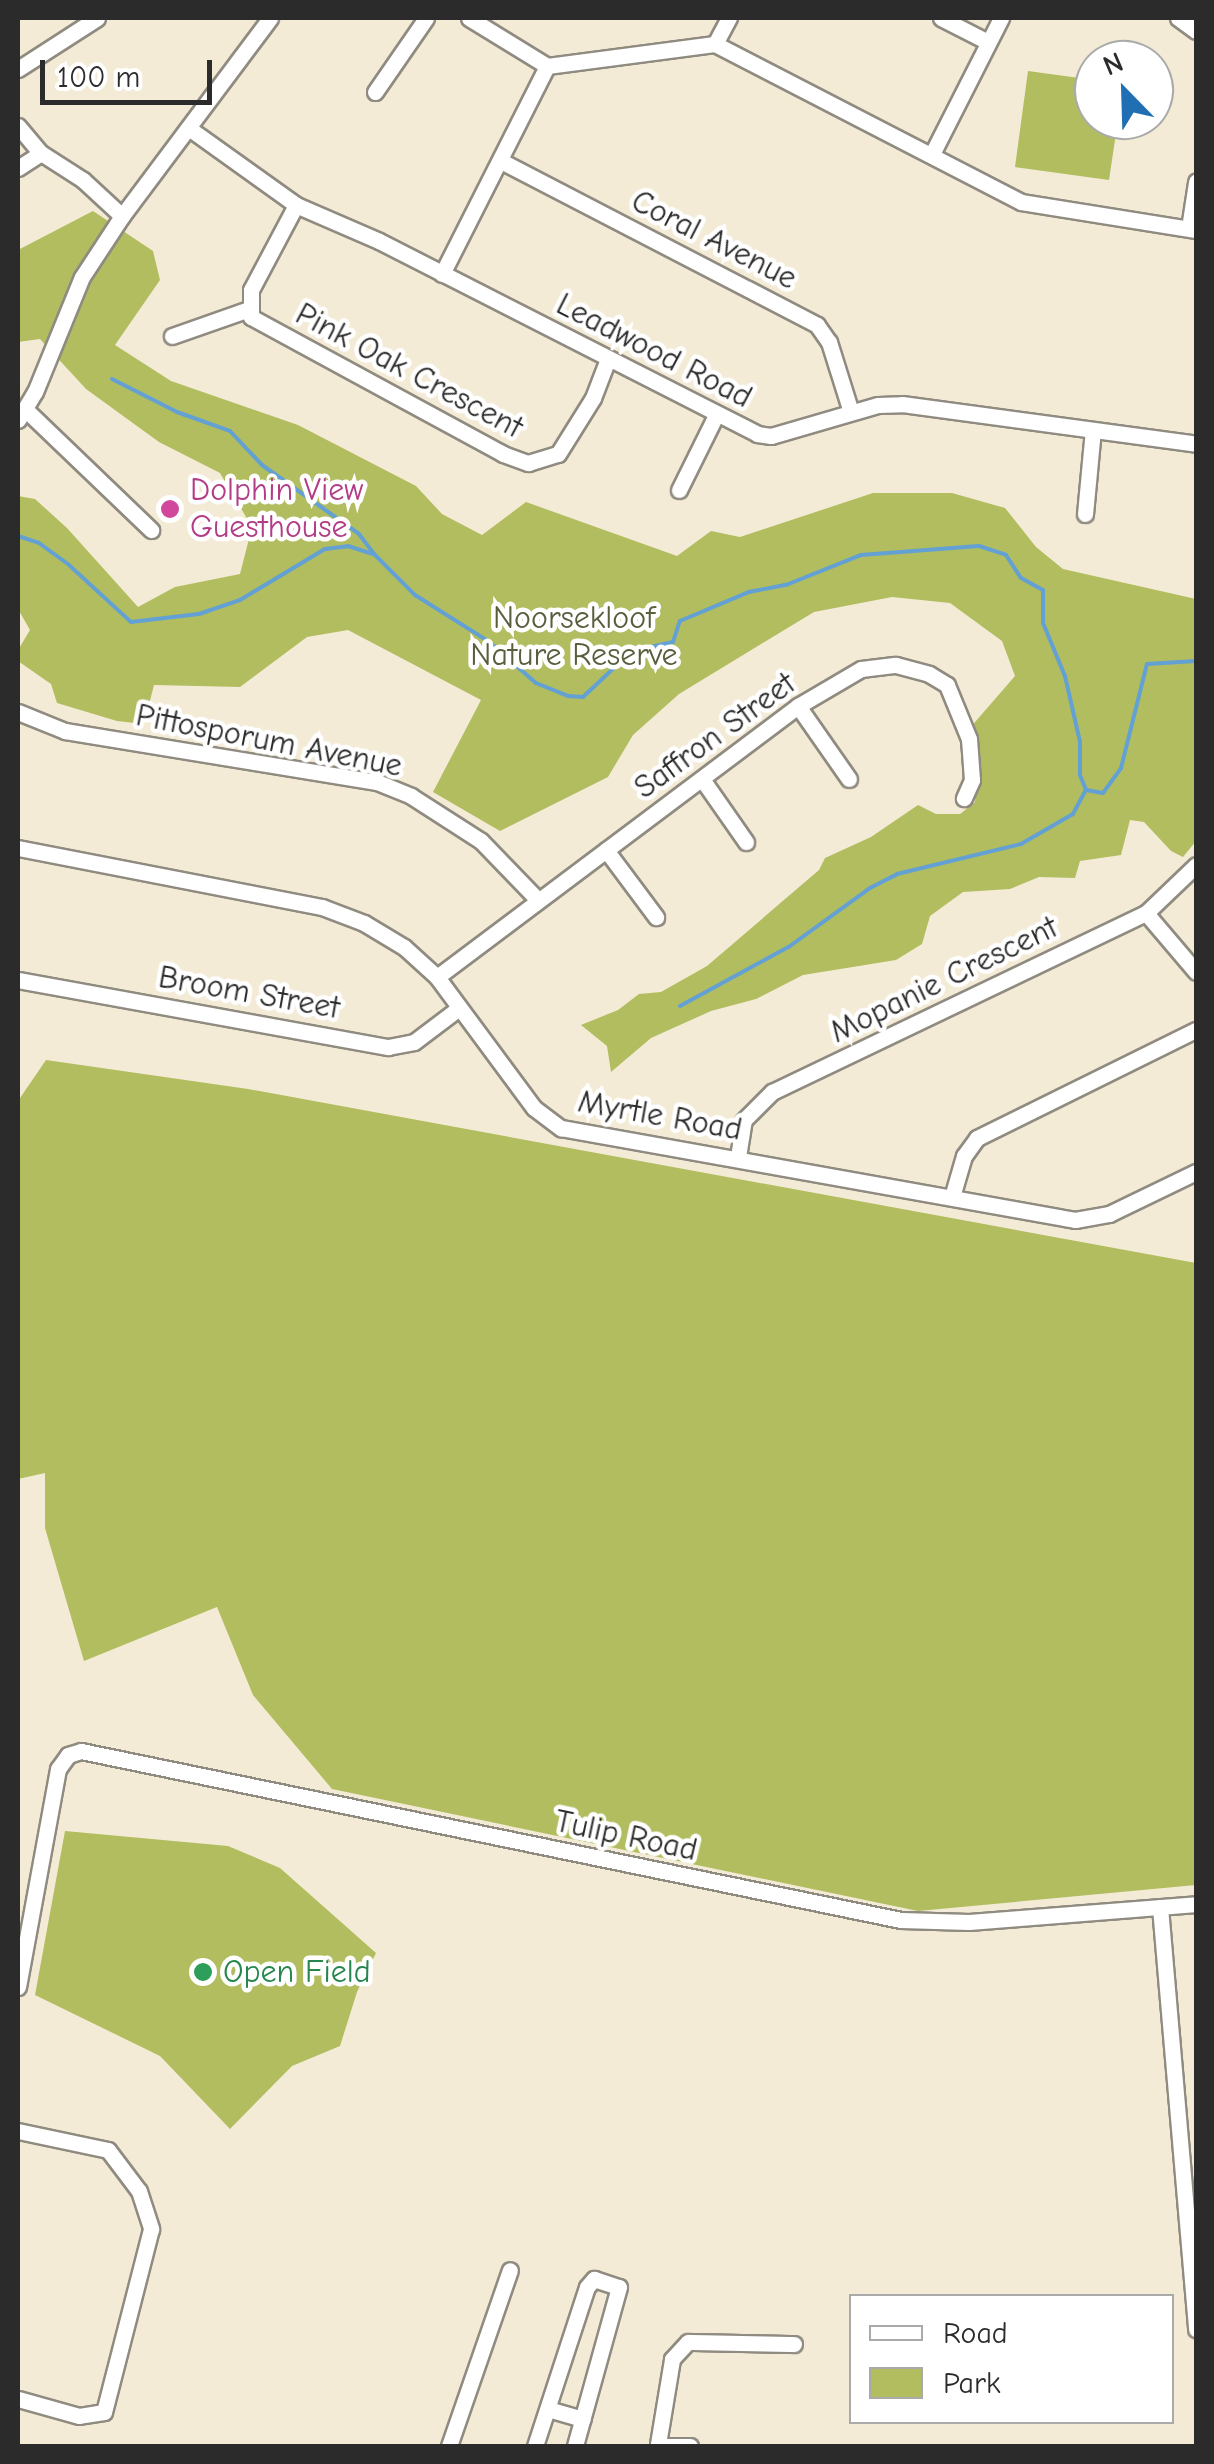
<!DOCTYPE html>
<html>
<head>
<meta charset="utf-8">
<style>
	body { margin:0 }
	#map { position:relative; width:1214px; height:2464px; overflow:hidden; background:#f4ebd6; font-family:"Comic Neue",sans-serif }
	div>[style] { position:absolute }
	.green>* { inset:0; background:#b1bd5f }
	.stream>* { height:4px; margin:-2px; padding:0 2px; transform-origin:2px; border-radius:2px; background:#63a0d4 }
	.roads { filter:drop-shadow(2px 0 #908b80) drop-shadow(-2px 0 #908b80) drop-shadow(0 2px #908b80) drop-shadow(0 -2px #908b80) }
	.minor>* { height:15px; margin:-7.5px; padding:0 7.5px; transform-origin:7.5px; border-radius:7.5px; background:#fff }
	.dots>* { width:28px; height:28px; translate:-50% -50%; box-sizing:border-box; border:5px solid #fff; border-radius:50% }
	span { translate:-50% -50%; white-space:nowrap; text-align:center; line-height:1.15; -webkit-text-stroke:9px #fff; paint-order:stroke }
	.street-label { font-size:32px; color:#2b2b2b }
	.hotel-label { font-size:32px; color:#b23c85 }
	.left { translate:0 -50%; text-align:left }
	.park-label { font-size:32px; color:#5a5e3d }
	.leisure-label { font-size:32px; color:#27864d }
	.frame { position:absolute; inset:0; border:20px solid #2b2b2b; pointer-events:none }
	.legend { position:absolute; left:849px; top:2294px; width:325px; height:130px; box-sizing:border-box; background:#fff; border:2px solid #aaa; margin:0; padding:12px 18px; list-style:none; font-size:30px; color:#2b2b2b }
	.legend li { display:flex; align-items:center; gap:20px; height:50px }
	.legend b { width:50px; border:2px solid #aaa }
	.north { position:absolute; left:1074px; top:40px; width:100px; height:100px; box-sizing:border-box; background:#fff; border:2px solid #aaa; border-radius:50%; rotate:337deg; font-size:28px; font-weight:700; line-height:40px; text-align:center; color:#2b2b2b }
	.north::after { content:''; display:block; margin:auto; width:35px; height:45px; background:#1f6fb2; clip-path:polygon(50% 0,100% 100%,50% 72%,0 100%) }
	.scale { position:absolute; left:40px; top:60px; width:172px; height:45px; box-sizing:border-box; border:5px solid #2b2b2b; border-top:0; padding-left:12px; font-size:30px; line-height:35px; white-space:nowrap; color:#2b2b2b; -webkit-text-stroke:8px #fff; paint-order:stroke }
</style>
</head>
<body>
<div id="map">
	<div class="green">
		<div style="clip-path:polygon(1028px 71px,1094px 80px,1094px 120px,1118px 120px,1109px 180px,1015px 167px)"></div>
		<div style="clip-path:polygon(93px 211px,153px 251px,160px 280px,115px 345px,171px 381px,298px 425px,416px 486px,442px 514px,482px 535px,526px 502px,677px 556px,711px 531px,740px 537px,873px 493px,952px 493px,1005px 508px,1036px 547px,1063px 569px,1196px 599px,1196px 841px,1183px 857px,1171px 851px,1144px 822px,1130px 820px,1121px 855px,1080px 861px,1075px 878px,1039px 877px,1010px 889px,963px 892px,930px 916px,922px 944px,896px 960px,803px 975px,756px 999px,711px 1011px,651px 1038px,611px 1072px,607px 1046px,581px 1025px,618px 1010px,639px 994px,661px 992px,707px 966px,819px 870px,825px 858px,871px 837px,918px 805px,936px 814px,960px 814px,975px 802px,977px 778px,969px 729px,1015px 676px,1002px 641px,950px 603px,892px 597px,814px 612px,679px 694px,633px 735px,608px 777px,500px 831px,433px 792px,481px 700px,348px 630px,307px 637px,240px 687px,154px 685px,144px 724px,117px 721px,57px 703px,51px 684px,18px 661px,18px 650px,30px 630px,18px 609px,18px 496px,35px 499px,67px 528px,138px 607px,175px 587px,240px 574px,252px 527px,220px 473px,159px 442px,86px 389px,40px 339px,18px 342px,18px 250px)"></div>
		<div style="clip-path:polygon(46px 1060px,248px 1089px,1196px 1263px,1196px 1885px,918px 1911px,332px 1789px,253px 1695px,217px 1607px,84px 1661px,45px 1528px,45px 1473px,18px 1479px,18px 1101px)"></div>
		<div style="clip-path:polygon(65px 1831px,228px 1846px,280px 1868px,376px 1953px,357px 1992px,340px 2046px,292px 2066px,230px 2129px,160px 2056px,35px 1995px)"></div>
	</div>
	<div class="stream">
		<div style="left:112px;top:379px;width:73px;rotate:26.9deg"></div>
		<div style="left:177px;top:412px;width:56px;rotate:19.7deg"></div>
		<div style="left:230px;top:431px;width:47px;rotate:46.7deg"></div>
		<div style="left:262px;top:465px;width:119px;rotate:35.4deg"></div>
		<div style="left:359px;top:534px;width:25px;rotate:53deg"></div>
		<div style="left:18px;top:536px;width:22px;rotate:18deg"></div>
		<div style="left:39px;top:543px;width:37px;rotate:36deg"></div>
		<div style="left:69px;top:565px;width:84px;rotate:42.6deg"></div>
		<div style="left:131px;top:622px;width:68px;rotate:-6.7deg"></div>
		<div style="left:199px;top:614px;width:43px;rotate:-18.9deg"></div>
		<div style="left:240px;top:600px;width:99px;rotate:-31deg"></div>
		<div style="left:325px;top:549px;width:23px;rotate:-7deg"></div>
		<div style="left:348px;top:546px;width:28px;rotate:18deg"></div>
		<div style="left:375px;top:555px;width:57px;rotate:45deg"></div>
		<div style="left:415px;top:595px;width:86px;rotate:32.2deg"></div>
		<div style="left:488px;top:641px;width:64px;rotate:41.2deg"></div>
		<div style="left:536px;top:683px;width:35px;rotate:22deg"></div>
		<div style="left:568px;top:696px;width:15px;rotate:4deg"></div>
		<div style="left:583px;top:697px;width:67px;rotate:-43.2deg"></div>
		<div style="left:632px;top:651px;width:42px;rotate:-12.4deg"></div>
		<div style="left:673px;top:642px;width:22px;rotate:-72deg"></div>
		<div style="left:680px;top:621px;width:75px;rotate:-22.8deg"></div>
		<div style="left:749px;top:592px;width:38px;rotate:-11deg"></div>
		<div style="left:786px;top:585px;width:81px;rotate:-21.8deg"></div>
		<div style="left:861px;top:555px;width:118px;rotate:-4.4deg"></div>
		<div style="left:979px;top:546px;width:28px;rotate:18deg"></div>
		<div style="left:1006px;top:555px;width:27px;rotate:57deg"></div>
		<div style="left:1021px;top:578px;width:25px;rotate:29deg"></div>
		<div style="left:1043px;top:590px;width:33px;rotate:90deg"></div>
		<div style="left:1043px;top:623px;width:57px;rotate:67.5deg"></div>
		<div style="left:1065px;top:676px;width:68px;rotate:77.2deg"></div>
		<div style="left:1080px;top:742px;width:33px;rotate:90deg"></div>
		<div style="left:1080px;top:775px;width:16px;rotate:68deg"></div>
		<div style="left:1086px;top:790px;width:17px;rotate:10deg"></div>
		<div style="left:1103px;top:793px;width:31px;rotate:-54deg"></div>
		<div style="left:1121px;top:768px;width:107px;rotate:-76deg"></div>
		<div style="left:1147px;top:664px;width:49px;rotate:-3.5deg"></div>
		<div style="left:680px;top:1006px;width:125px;rotate:-28.6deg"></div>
		<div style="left:790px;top:946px;width:99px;rotate:-35.9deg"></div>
		<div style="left:870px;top:888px;width:30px;rotate:-27deg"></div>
		<div style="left:897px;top:874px;width:128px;rotate:-13.6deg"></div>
		<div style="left:1021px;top:844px;width:60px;rotate:-30deg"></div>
		<div style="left:1073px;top:814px;width:27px;rotate:-62deg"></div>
	</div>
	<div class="roads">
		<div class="minor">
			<div style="left:469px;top:18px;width:92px;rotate:31.6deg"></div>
			<div style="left:941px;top:18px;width:53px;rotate:27.1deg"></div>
			<div style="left:1178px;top:18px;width:22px;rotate:36deg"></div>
			<div style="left:715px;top:44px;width:30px;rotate:-62deg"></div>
			<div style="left:547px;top:66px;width:169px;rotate:-7.5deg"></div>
			<div style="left:715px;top:44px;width:344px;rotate:27.3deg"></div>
			<div style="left:1021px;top:202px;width:177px;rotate:9.1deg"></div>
			<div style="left:18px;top:69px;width:94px;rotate:-32.8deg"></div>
			<div style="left:375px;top:92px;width:90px;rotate:-55.4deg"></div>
			<div style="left:18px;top:126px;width:35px;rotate:50deg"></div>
			<div style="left:41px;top:153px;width:50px;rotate:32.7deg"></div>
			<div style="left:83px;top:180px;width:53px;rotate:42.7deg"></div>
			<div style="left:190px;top:129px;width:130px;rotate:35.6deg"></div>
			<div style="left:296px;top:205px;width:90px;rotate:23.4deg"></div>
			<div style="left:379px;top:241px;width:424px;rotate:27deg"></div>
			<div style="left:757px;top:434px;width:14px;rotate:8deg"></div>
			<div style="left:771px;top:436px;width:111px;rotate:-16.2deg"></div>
			<div style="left:878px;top:405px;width:24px;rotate:-2deg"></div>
			<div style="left:902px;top:404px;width:297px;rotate:7.7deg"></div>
			<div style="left:932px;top:154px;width:153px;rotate:-63.1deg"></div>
			<div style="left:501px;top:161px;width:356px;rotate:27.4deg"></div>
			<div style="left:817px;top:325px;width:21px;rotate:55deg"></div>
			<div style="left:829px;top:342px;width:73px;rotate:72.6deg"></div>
			<div style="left:18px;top:168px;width:27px;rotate:-33deg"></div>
			<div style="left:296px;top:205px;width:96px;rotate:117.9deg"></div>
			<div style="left:251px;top:290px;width:27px;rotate:90deg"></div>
			<div style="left:251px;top:317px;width:287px;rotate:28.5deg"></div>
			<div style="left:503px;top:454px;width:27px;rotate:20deg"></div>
			<div style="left:528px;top:463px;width:31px;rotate:-17deg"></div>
			<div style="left:558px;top:454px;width:66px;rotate:-58deg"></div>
			<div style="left:593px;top:398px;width:42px;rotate:-69deg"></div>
			<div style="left:1189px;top:228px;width:47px;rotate:-81.3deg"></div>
			<div style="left:442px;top:274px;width:233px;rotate:-63.2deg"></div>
			<div style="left:172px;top:336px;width:82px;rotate:-19.3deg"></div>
			<div style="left:25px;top:409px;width:175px;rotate:43.8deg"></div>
			<div style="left:18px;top:420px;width:33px;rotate:-59deg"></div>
			<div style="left:35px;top:392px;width:124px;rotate:-67.8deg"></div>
			<div style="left:82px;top:277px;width:73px;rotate:-56.7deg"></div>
			<div style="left:122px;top:216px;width:247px;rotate:-53.2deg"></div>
			<div style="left:679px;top:490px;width:84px;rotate:-63.7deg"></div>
			<div style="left:1085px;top:514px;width:84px;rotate:-84.6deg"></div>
			<div style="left:798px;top:706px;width:89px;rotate:55.1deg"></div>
			<div style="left:18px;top:712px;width:51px;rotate:22deg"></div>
			<div style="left:65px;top:731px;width:316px;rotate:9.3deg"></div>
			<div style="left:377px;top:782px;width:37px;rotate:22deg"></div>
			<div style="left:411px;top:796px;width:83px;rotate:32.7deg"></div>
			<div style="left:481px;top:841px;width:81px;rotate:46deg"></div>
			<div style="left:702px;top:779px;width:77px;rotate:55.1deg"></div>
			<div style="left:18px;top:848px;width:310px;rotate:11deg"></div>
			<div style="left:322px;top:907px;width:45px;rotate:20.9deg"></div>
			<div style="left:364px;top:923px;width:47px;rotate:31deg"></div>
			<div style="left:404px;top:947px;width:45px;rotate:42.3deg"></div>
			<div style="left:437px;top:977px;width:163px;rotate:53.5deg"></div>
			<div style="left:534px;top:1108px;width:34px;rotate:37deg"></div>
			<div style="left:561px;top:1128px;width:522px;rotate:10.15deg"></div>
			<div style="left:1075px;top:1220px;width:35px;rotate:-10deg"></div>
			<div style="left:1109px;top:1214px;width:97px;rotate:-25.8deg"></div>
			<div style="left:606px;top:850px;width:84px;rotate:53.3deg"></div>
			<div style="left:1146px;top:913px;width:77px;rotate:49.7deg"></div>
			<div style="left:437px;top:977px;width:451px;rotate:-36.9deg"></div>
			<div style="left:798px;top:706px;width:73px;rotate:-30.4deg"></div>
			<div style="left:861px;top:669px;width:35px;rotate:-7deg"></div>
			<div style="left:896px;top:665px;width:34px;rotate:15deg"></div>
			<div style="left:929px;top:674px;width:21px;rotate:31deg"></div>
			<div style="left:947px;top:685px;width:58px;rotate:67.8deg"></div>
			<div style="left:969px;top:739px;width:41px;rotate:85.8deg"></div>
			<div style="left:972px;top:780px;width:20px;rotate:114deg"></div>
			<div style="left:18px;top:980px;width:376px;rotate:10.3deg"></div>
			<div style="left:388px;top:1047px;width:26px;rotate:-11deg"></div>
			<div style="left:414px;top:1042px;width:56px;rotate:-37.1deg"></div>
			<div style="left:738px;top:1157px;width:37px;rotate:-81deg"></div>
			<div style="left:744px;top:1120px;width:40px;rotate:-45deg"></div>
			<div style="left:772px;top:1092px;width:415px;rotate:-25.6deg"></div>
			<div style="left:1146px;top:913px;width:69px;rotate:-43.8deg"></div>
			<div style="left:952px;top:1197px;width:43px;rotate:-73.7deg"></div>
			<div style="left:964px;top:1156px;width:22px;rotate:-54deg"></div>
			<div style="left:977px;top:1138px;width:244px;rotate:-26.3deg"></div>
			<div style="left:1160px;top:1907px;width:424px;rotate:85.1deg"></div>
			<div style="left:18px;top:1987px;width:222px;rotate:-79.6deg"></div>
			<div style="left:58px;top:1769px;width:17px;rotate:-54deg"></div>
			<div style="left:68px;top:1755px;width:14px;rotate:-17deg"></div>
			<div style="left:81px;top:1751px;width:837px;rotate:11.65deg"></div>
			<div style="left:901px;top:1920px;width:68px;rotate:1.7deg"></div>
			<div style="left:969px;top:1922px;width:228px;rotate:-4.5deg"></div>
			<div style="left:18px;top:2131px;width:92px;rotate:11.9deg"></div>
			<div style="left:108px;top:2150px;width:51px;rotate:52.9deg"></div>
			<div style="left:139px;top:2191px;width:40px;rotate:72deg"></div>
			<div style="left:151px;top:2229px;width:189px;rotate:104.4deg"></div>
			<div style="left:104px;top:2412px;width:25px;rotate:171deg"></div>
			<div style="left:79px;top:2416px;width:63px;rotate:-164.4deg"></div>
			<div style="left:548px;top:2409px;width:36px;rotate:16deg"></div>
			<div style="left:658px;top:2444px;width:86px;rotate:-80.6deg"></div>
			<div style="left:672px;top:2359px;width:23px;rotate:-47deg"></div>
			<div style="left:688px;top:2342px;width:106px;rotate:1.1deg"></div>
			<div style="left:449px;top:2446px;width:186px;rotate:-70.9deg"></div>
			<div style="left:535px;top:2446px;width:167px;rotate:-71.9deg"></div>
			<div style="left:587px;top:2287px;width:11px;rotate:-49deg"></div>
			<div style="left:594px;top:2279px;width:26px;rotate:18deg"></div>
			<div style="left:619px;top:2287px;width:165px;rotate:105.5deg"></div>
			<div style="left:658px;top:2446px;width:32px"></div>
		</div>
	</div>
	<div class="dots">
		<div style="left:170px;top:509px;background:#d1479c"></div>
		<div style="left:203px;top:1972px;background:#2e9e5b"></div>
	</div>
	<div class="street-label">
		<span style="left:714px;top:240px;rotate:27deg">Coral Avenue</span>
		<span style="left:654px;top:351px;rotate:27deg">Leadwood Road</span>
		<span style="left:409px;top:371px;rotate:28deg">Pink Oak Crescent</span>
		<span style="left:715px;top:736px;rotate:-36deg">Saffron Street</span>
		<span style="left:269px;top:741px;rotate:11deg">Pittosporum Avenue</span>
		<span style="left:944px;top:980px;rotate:-26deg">Mopanie Crescent</span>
		<span style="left:249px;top:993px;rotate:10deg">Broom Street</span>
		<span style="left:660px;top:1116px;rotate:10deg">Myrtle Road</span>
		<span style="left:626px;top:1836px;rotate:12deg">Tulip Road</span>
	</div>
	<div class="hotel-label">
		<span class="left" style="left:190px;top:509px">Dolphin View<br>Guesthouse</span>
	</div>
	<div class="park-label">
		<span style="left:574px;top:637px">Noorsekloof<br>Nature Reserve</span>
	</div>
	<div class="leisure-label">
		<span class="left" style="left:223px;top:1972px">Open Field</span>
	</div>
	<div class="frame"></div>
	<ul class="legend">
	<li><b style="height:12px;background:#fff"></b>Road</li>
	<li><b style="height:28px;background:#b1bd5f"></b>Park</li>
	</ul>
	<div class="north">N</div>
	<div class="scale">100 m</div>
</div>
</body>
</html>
